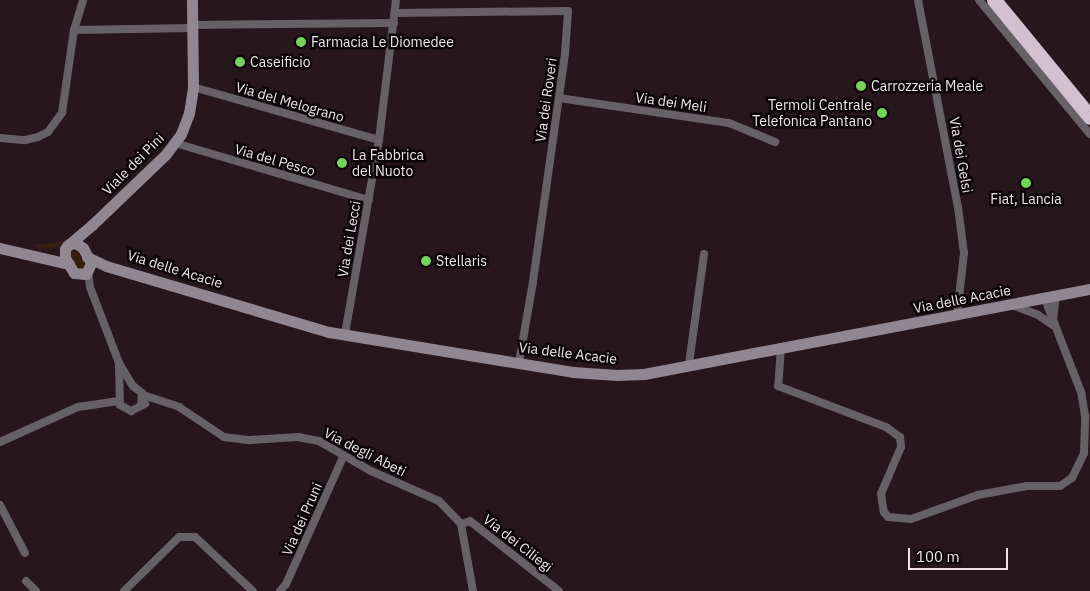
<!DOCTYPE html>
<html>
<head>
<meta charset="utf-8">
<style>
	body { margin:0 }
	#map { position:relative; width:1090px; height:591px; overflow:hidden; background:#27161c; font-family:"IBM Plex Sans",sans-serif }
	div>[style] { position:absolute }
	.green>* { inset:0; background:#371f0f }
	.street>* { height:8px; margin:-4px; padding:0 4px; transform-origin:4px; border-radius:4px; background:#676066 }
	.secondary>* { height:11px; margin:-5.5px; padding:0 5.5px; transform-origin:5.5px; border-radius:5.5px; background:#928791 }
	.highway>* { height:15px; margin:-7.5px; padding:0 7.5px; transform-origin:7.5px; border-radius:7.5px; background:#d2c0d0 }
	.dots>* { width:14px; height:14px; translate:-50% -50%; box-sizing:border-box; border:2px solid #0b0507; border-radius:50% }
	span { translate:-50% -50%; white-space:nowrap; text-align:center; line-height:1.15; -webkit-text-stroke:5px #0b0507; paint-order:stroke }
	.poi-label { font-size:14px; color:#f0e4e8 }
	.left { translate:0 -50%; text-align:left }
	.right { translate:-100% -50%; text-align:right }
	.street-label { font-size:14px; color:#f0e4e8 }
	.scale { position:absolute; left:908px; top:548px; width:100px; height:22px; box-sizing:border-box; border:2px solid #f0e4e8; border-top:0; padding-left:6px; font-size:15px; line-height:18px; white-space:nowrap; color:#f0e4e8; -webkit-text-stroke:4px #0b0507; paint-order:stroke }
</style>
</head>
<body>
<div id="map">
	<div class="green">
		<div style="clip-path:polygon(70px 238px,55px 248px,45px 249px,32px 245px,56px 243px)"></div>
		<div style="clip-path:polygon(72px 249px,79px 253px,85px 266px,84px 269px,76px 267px,70px 255px)"></div>
	</div>
	<div class="street">
		<div style="left:918px;top:0;width:211px;rotate:79.1deg"></div>
		<div style="left:958px;top:207px;width:46px;rotate:82.6deg"></div>
		<div style="left:964px;top:253px;width:62px;rotate:96.4deg"></div>
		<div style="left:979px;top:0;width:174px;rotate:50.4deg"></div>
		<div style="left:396px;top:13px;width:172px;rotate:-0.7deg"></div>
		<div style="left:568px;top:11px;width:43px;rotate:94deg"></div>
		<div style="left:565px;top:54px;width:230px;rotate:98deg"></div>
		<div style="left:533px;top:282px;width:82px;rotate:99.8deg"></div>
		<div style="left:192px;top:25px;width:202px;rotate:-0.6deg"></div>
		<div style="left:74px;top:30px;width:118px;rotate:-1deg"></div>
		<div style="left:193px;top:87px;width:193px;rotate:15.9deg"></div>
		<div style="left:559px;top:98px;width:172px;rotate:8.4deg"></div>
		<div style="left:729px;top:123px;width:50px;rotate:22.4deg"></div>
		<div style="left:0;top:138px;width:25px;rotate:5deg"></div>
		<div style="left:25px;top:140px;width:13px;rotate:-13deg"></div>
		<div style="left:38px;top:137px;width:11px;rotate:-27deg"></div>
		<div style="left:48px;top:132px;width:24px;rotate:-54deg"></div>
		<div style="left:62px;top:113px;width:84px;rotate:-81.8deg"></div>
		<div style="left:74px;top:30px;width:31px;rotate:-73deg"></div>
		<div style="left:175px;top:143px;width:202px;rotate:16.4deg"></div>
		<div style="left:88px;top:272px;width:15px;rotate:82deg"></div>
		<div style="left:90px;top:287px;width:81px;rotate:69.1deg"></div>
		<div style="left:119px;top:363px;width:27px;rotate:59deg"></div>
		<div style="left:133px;top:386px;width:11px;rotate:38deg"></div>
		<div style="left:142px;top:393px;width:12px;rotate:95deg"></div>
		<div style="left:1012px;top:305px;width:28px;rotate:21deg"></div>
		<div style="left:1038px;top:315px;width:18px;rotate:34deg"></div>
		<div style="left:1053px;top:320px;width:24px;rotate:-83deg"></div>
		<div style="left:345px;top:334px;width:197px;rotate:-80.1deg"></div>
		<div style="left:379px;top:140px;width:141px;rotate:-83.1deg"></div>
		<div style="left:781px;top:347px;width:39px;rotate:94deg"></div>
		<div style="left:778px;top:386px;width:116px;rotate:20.8deg"></div>
		<div style="left:886px;top:427px;width:17px;rotate:36deg"></div>
		<div style="left:900px;top:437px;width:10px;rotate:84deg"></div>
		<div style="left:901px;top:447px;width:51px;rotate:113.1deg"></div>
		<div style="left:881px;top:494px;width:18px;rotate:81deg"></div>
		<div style="left:884px;top:512px;width:6px;rotate:51deg"></div>
		<div style="left:888px;top:517px;width:23px;rotate:5deg"></div>
		<div style="left:911px;top:519px;width:71px;rotate:-19.7deg"></div>
		<div style="left:978px;top:495px;width:50px;rotate:-10.4deg"></div>
		<div style="left:1027px;top:486px;width:33px"></div>
		<div style="left:1060px;top:486px;width:14px;rotate:-34deg"></div>
		<div style="left:1072px;top:478px;width:28px;rotate:-64deg"></div>
		<div style="left:1084px;top:453px;width:37px;rotate:-88deg"></div>
		<div style="left:1085px;top:416px;width:24px;rotate:-99deg"></div>
		<div style="left:1081px;top:392px;width:100px;rotate:-111.2deg"></div>
		<div style="left:689px;top:364px;width:111px;rotate:-82.2deg"></div>
		<div style="left:119px;top:365px;width:40px;rotate:88.6deg"></div>
		<div style="left:120px;top:405px;width:13px;rotate:29deg"></div>
		<div style="left:131px;top:411px;width:16px;rotate:-27deg"></div>
		<div style="left:143px;top:395px;width:38px;rotate:18deg"></div>
		<div style="left:179px;top:407px;width:54px;rotate:33.7deg"></div>
		<div style="left:224px;top:437px;width:26px;rotate:7deg"></div>
		<div style="left:250px;top:440px;width:48px;rotate:-3.6deg"></div>
		<div style="left:298px;top:437px;width:21px;rotate:11deg"></div>
		<div style="left:319px;top:441px;width:60px;rotate:30deg"></div>
		<div style="left:371px;top:471px;width:74px;rotate:23.8deg"></div>
		<div style="left:439px;top:501px;width:32px;rotate:46deg"></div>
		<div style="left:461px;top:524px;width:68px;rotate:79.8deg"></div>
		<div style="left:0;top:442px;width:85px;rotate:-24.2deg"></div>
		<div style="left:78px;top:407px;width:41px;rotate:-8.3deg"></div>
		<div style="left:0;top:505px;width:54px;rotate:62.5deg"></div>
		<div style="left:461px;top:524px;width:9px;rotate:-18deg"></div>
		<div style="left:470px;top:521px;width:113px;rotate:38.2deg"></div>
		<div style="left:26px;top:581px;width:14px;rotate:45deg"></div>
		<div style="left:124px;top:591px;width:77px;rotate:-44.5deg"></div>
		<div style="left:179px;top:537px;width:16px"></div>
		<div style="left:195px;top:537px;width:79px;rotate:43deg"></div>
		<div style="left:280px;top:591px;width:9px;rotate:-49deg"></div>
		<div style="left:286px;top:584px;width:141px;rotate:-65.8deg"></div>
	</div>
	<div class="secondary">
		<div style="left:70px;top:244px;width:6px;rotate:-9deg"></div>
		<div style="left:76px;top:243px;width:9px;rotate:36deg"></div>
		<div style="left:83px;top:248px;width:17px;rotate:62deg"></div>
		<div style="left:91px;top:263px;width:12px;rotate:114deg"></div>
		<div style="left:86px;top:274px;width:12px;rotate:-175deg"></div>
		<div style="left:74px;top:273px;width:17px;rotate:-121deg"></div>
		<div style="left:65px;top:258px;width:9px;rotate:-90deg"></div>
		<div style="left:65px;top:249px;width:4px;rotate:-56deg"></div>
		<div style="left:67px;top:246px;width:33px;rotate:-40deg"></div>
		<div style="left:92px;top:225px;width:103px;rotate:-43.8deg"></div>
		<div style="left:166px;top:154px;width:25px;rotate:-53deg"></div>
		<div style="left:181px;top:134px;width:22px;rotate:-69deg"></div>
		<div style="left:189px;top:113px;width:26px;rotate:-81deg"></div>
		<div style="left:193px;top:87px;width:87px;rotate:-90.7deg"></div>
		<div style="left:0;top:248px;width:71px;rotate:13.1deg"></div>
		<div style="left:87px;top:257px;width:21px;rotate:25deg"></div>
		<div style="left:106px;top:266px;width:233px;rotate:16.5deg"></div>
		<div style="left:329px;top:332px;width:247px;rotate:9.3deg"></div>
		<div style="left:573px;top:372px;width:44px;rotate:3.9deg"></div>
		<div style="left:617px;top:375px;width:27px;rotate:-2deg"></div>
		<div style="left:644px;top:374px;width:454px;rotate:-10.8deg"></div>
	</div>
	<div class="highway">
		<div style="left:994px;top:0;width:151px;rotate:50.6deg"></div>
	</div>
	<div class="dots">
		<div style="left:301px;top:42px;background:#75d25a"></div>
		<div style="left:240px;top:62px;background:#75d25a"></div>
		<div style="left:861px;top:86px;background:#75d25a"></div>
		<div style="left:882px;top:113px;background:#75d25a"></div>
		<div style="left:342px;top:163px;background:#75d25a"></div>
		<div style="left:1026px;top:183px;background:#75d25a"></div>
		<div style="left:426px;top:261px;background:#75d25a"></div>
	</div>
	<div class="poi-label">
		<span class="left" style="left:311px;top:42px">Farmacia Le Diomedee</span>
		<span class="left" style="left:250px;top:62px">Caseificio</span>
		<span class="left" style="left:871px;top:86px">Carrozzeria Meale</span>
		<span class="right" style="left:872px;top:113px">Termoli Centrale<br>Telefonica Pantano</span>
		<span class="left" style="left:352px;top:163px">La Fabbrica<br>del Nuoto</span>
		<span style="left:1026px;top:199px">Fiat, Lancia</span>
		<span class="left" style="left:436px;top:261px">Stellaris</span>
	</div>
	<div class="street-label">
		<span style="left:546px;top:100px;rotate:-82deg">Via dei Roveri</span>
		<span style="left:290px;top:102px;rotate:16deg">Via del Melograno</span>
		<span style="left:671px;top:102px;rotate:8deg">Via dei Meli</span>
		<span style="left:961px;top:155px;rotate:80deg">Via dei Gelsi</span>
		<span style="left:275px;top:160px;rotate:16deg">Via del Pesco</span>
		<span style="left:133px;top:164px;rotate:-45deg">Viale dei Pini</span>
		<span style="left:349px;top:239px;rotate:-80deg">Via dei Lecci</span>
		<span style="left:175px;top:269px;rotate:17deg">Via delle Acacie</span>
		<span style="left:962px;top:299px;rotate:-11deg">Via delle Acacie</span>
		<span style="left:568px;top:353px;rotate:7deg">Via delle Acacie</span>
		<span style="left:365px;top:452px;rotate:27deg">Via degli Abeti</span>
		<span style="left:302px;top:519px;rotate:-66deg">Via dei Pruni</span>
		<span style="left:518px;top:543px;rotate:38deg">Via dei Ciliegi</span>
	</div>
	<div class="scale">100 m</div>
</div>
</body>
</html>
